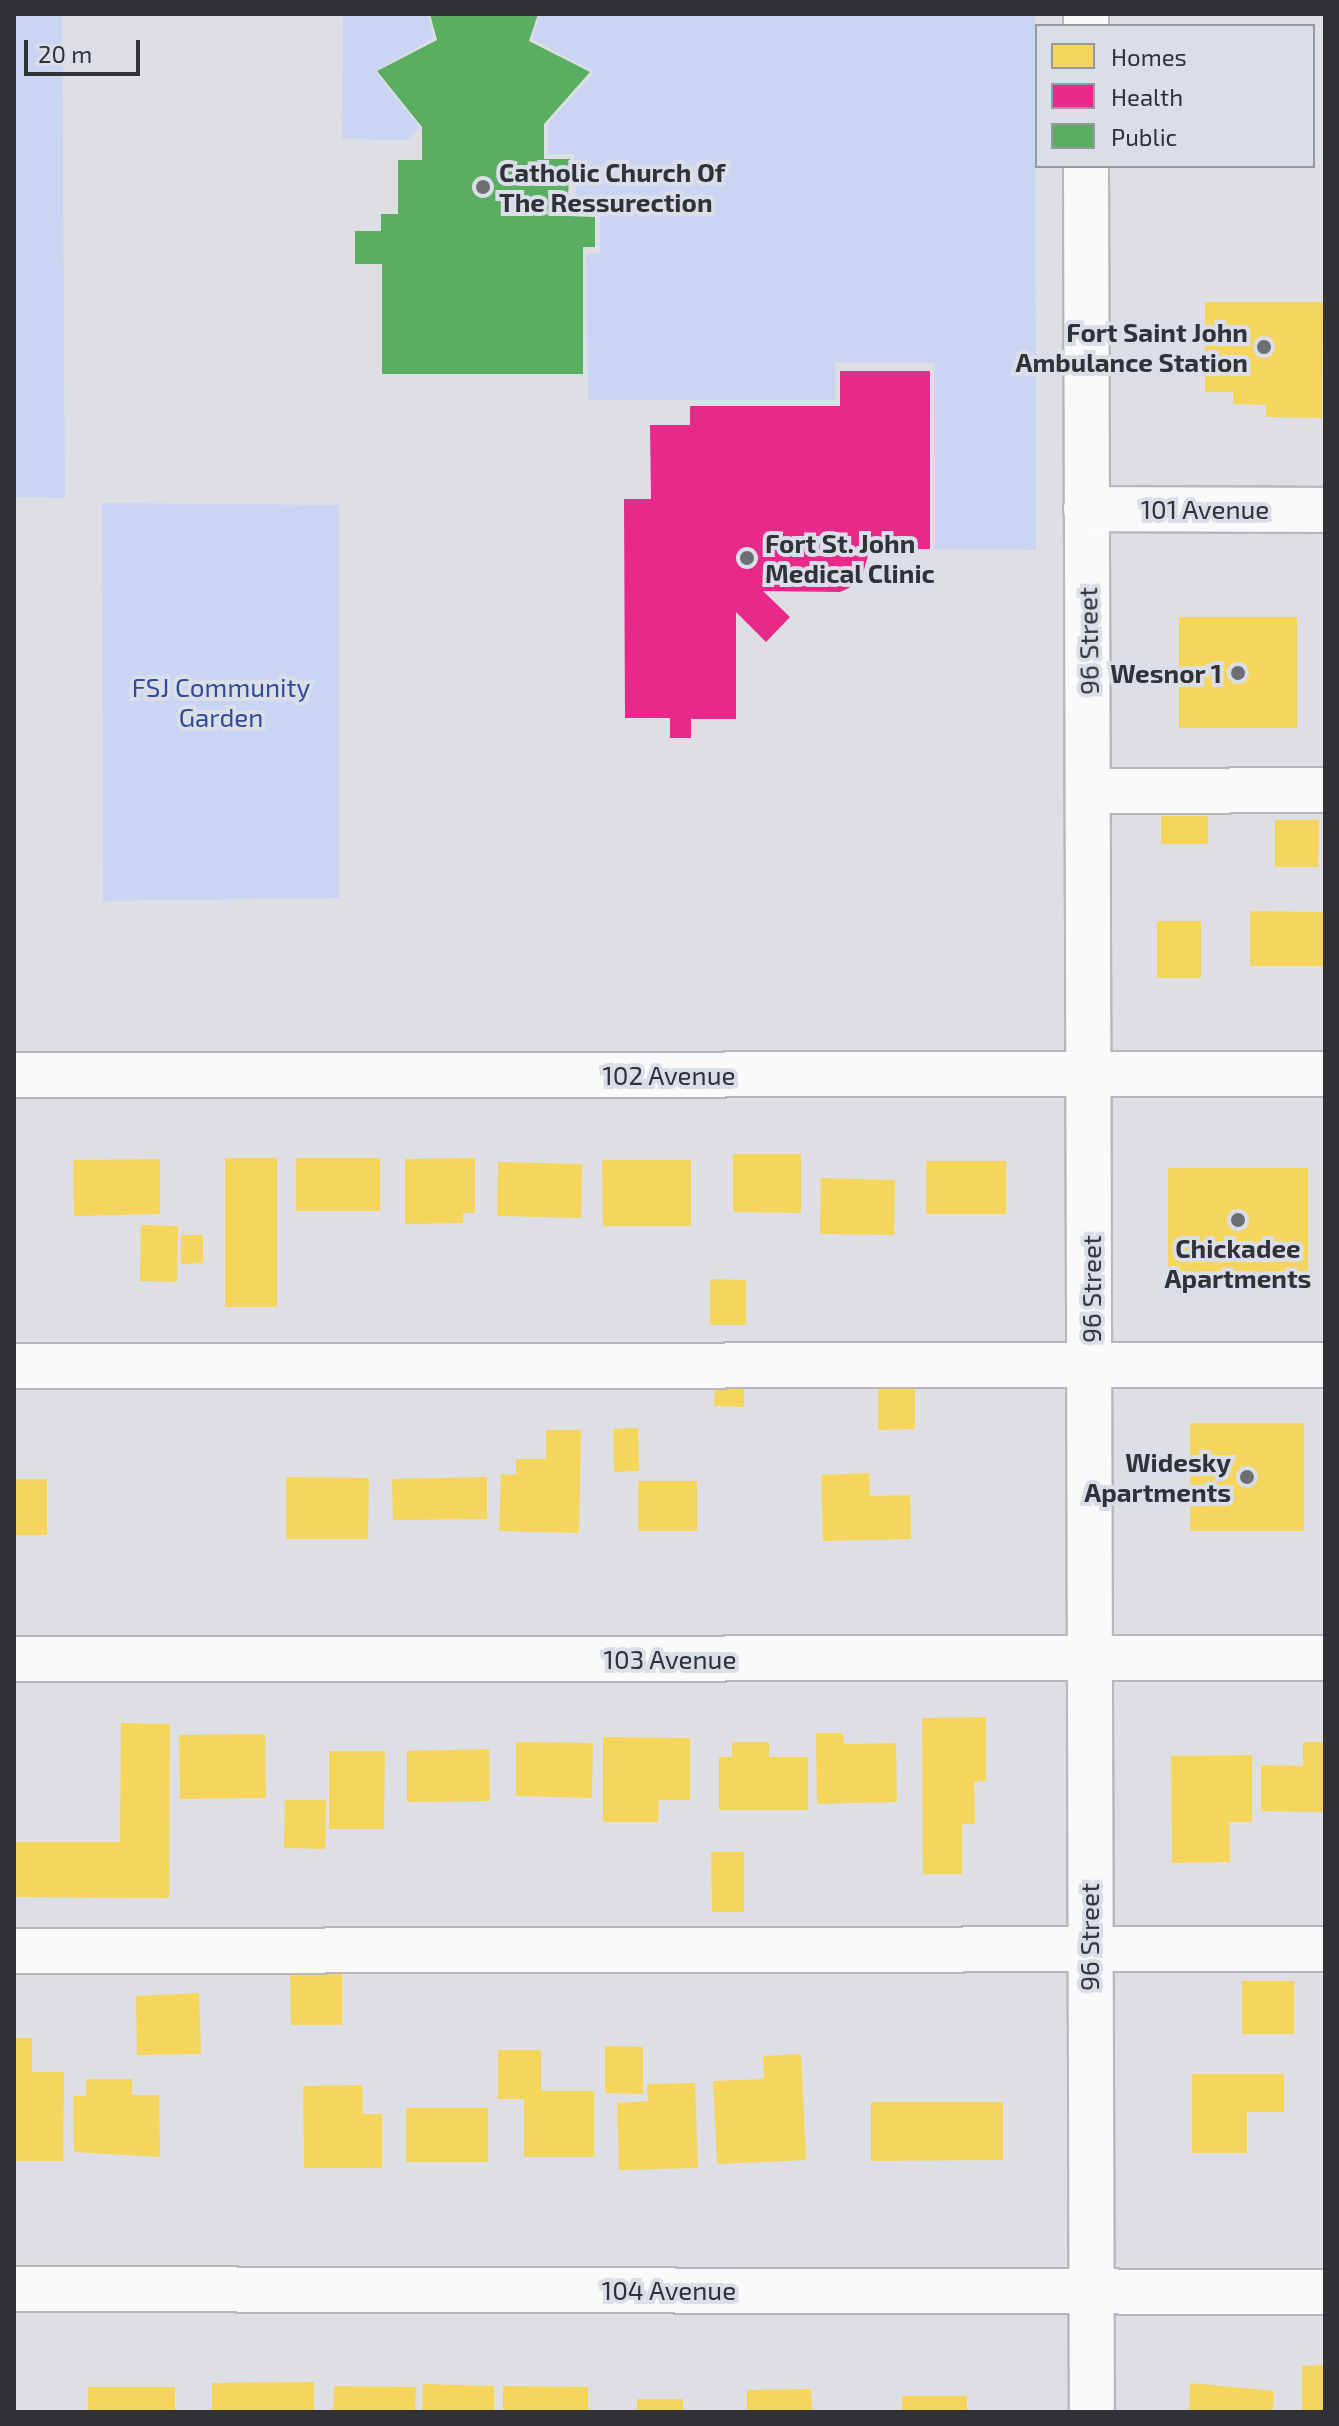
<!DOCTYPE html>
<html>
<head>
<meta charset="utf-8">
<style>
	body { margin:0 }
	#map { position:relative; width:1339px; height:2426px; overflow:hidden; background:#dedfe4; font-family:"Exo 2",sans-serif }
	div>[style] { position:absolute }
	.green>* { inset:0; background:#c9d5f2 }
	.homes>* { inset:0; background:#f6d55c }
	.health>* { inset:0; background:#e7298a }
	.public>* { inset:0; background:#5aae61 }
	.roads { filter:drop-shadow(2px 0 #b7b8bc) drop-shadow(-2px 0 #b7b8bc) drop-shadow(0 2px #b7b8bc) drop-shadow(0 -2px #b7b8bc) }
	.minor>* { height:44px; margin:-22px; padding:0 22px; transform-origin:22px; border-radius:22px; background:#fafafb }
	.dots>* { width:22px; height:22px; translate:-50% -50%; box-sizing:border-box; border:4px solid #dadee8; border-radius:50% }
	span { translate:-50% -50%; white-space:nowrap; text-align:center; line-height:1.15; -webkit-text-stroke:8px #dadee8; paint-order:stroke }
	.poi-label { font-size:26px; color:#303236; font-weight:700 }
	.left { translate:0 -50%; text-align:left }
	.right { translate:-100% -50%; text-align:right }
	.street-label { font-size:26px; color:#303236 }
	.park-label { font-size:26px; color:#324b97 }
	.frame { position:absolute; inset:0; border:16px solid #303236; pointer-events:none }
	.legend { position:absolute; left:1035px; top:24px; width:280px; height:144px; box-sizing:border-box; background:#dadee8; border:2px solid #9699a1; margin:0; padding:10px 14px; list-style:none; font-size:24px; color:#303236 }
	.legend li { display:flex; align-items:center; gap:16px; height:40px }
	.legend b { width:40px; border:2px solid #9699a1 }
	.scale { position:absolute; left:24px; top:40px; width:116px; height:36px; box-sizing:border-box; border:4px solid #303236; border-top:0; padding-left:10px; font-size:24px; line-height:28px; white-space:nowrap; color:#303236; -webkit-text-stroke:6px #dadee8; paint-order:stroke }
</style>
</head>
<body>
<div id="map">
	<div class="green">
		<div style="clip-path:polygon(14px 14px,62px 14px,65px 498px,14px 497px)"></div>
		<div style="clip-path:polygon(343px 14px,428px 14px,434px 38px,375px 71px,420px 128px,407px 140px,342px 139px)"></div>
		<div style="clip-path:polygon(540px 14px,1035px 14px,1036px 550px,935px 549px,934px 363px,835px 362px,835px 400px,588px 400px,586px 254px,600px 253px,600px 213px,576px 213px,574px 154px,548px 154px,548px 124px,594px 72px,532px 39px)"></div>
		<div style="clip-path:polygon(102px 503px,339px 505px,339px 898px,103px 901px)"></div>
	</div>
	<div class="homes">
		<div style="clip-path:polygon(1205px 302px,1323px 302px,1322px 418px,1266px 417px,1266px 405px,1233px 404px,1233px 392px,1205px 392px)"></div>
		<div style="clip-path:polygon(1179px 617px,1297px 617px,1297px 728px,1179px 728px)"></div>
		<div style="clip-path:polygon(1161px 816px,1208px 816px,1208px 844px,1161px 844px)"></div>
		<div style="clip-path:polygon(1275px 820px,1319px 820px,1318px 867px,1275px 867px)"></div>
		<div style="clip-path:polygon(1250px 911px,1323px 912px,1323px 966px,1250px 966px)"></div>
		<div style="clip-path:polygon(1157px 921px,1201px 921px,1201px 978px,1157px 978px)"></div>
		<div style="clip-path:polygon(733px 1154px,801px 1154px,801px 1213px,733px 1212px)"></div>
		<div style="clip-path:polygon(225px 1158px,277px 1158px,277px 1307px,225px 1307px)"></div>
		<div style="clip-path:polygon(296px 1158px,380px 1158px,380px 1211px,296px 1211px)"></div>
		<div style="clip-path:polygon(475px 1158px,475px 1213px,463px 1213px,463px 1223px,405px 1224px,405px 1159px)"></div>
		<div style="clip-path:polygon(160px 1159px,160px 1214px,74px 1216px,73px 1160px)"></div>
		<div style="clip-path:polygon(602px 1160px,691px 1160px,691px 1226px,603px 1226px)"></div>
		<div style="clip-path:polygon(926px 1161px,1006px 1161px,1006px 1214px,926px 1214px)"></div>
		<div style="clip-path:polygon(498px 1162px,582px 1164px,581px 1218px,497px 1216px)"></div>
		<div style="clip-path:polygon(1168px 1168px,1308px 1168px,1308px 1272px,1168px 1272px)"></div>
		<div style="clip-path:polygon(821px 1178px,895px 1180px,894px 1235px,820px 1234px)"></div>
		<div style="clip-path:polygon(141px 1225px,178px 1226px,177px 1282px,140px 1281px)"></div>
		<div style="clip-path:polygon(181px 1235px,203px 1235px,203px 1263px,181px 1264px)"></div>
		<div style="clip-path:polygon(710px 1279px,746px 1280px,746px 1325px,710px 1325px)"></div>
		<div style="clip-path:polygon(716px 1376px,744px 1377px,744px 1407px,714px 1406px)"></div>
		<div style="clip-path:polygon(915px 1388px,915px 1429px,878px 1430px,878px 1389px)"></div>
		<div style="clip-path:polygon(1190px 1423px,1304px 1423px,1304px 1531px,1190px 1531px)"></div>
		<div style="clip-path:polygon(638px 1428px,639px 1471px,614px 1472px,613px 1429px)"></div>
		<div style="clip-path:polygon(546px 1430px,581px 1430px,579px 1533px,499px 1531px,501px 1474px,516px 1475px,516px 1459px,546px 1459px)"></div>
		<div style="clip-path:polygon(869px 1473px,870px 1496px,910px 1495px,911px 1539px,823px 1541px,821px 1475px)"></div>
		<div style="clip-path:polygon(286px 1477px,369px 1478px,368px 1539px,286px 1539px)"></div>
		<div style="clip-path:polygon(487px 1477px,487px 1519px,393px 1520px,392px 1479px)"></div>
		<div style="clip-path:polygon(14px 1479px,47px 1479px,47px 1535px,14px 1535px)"></div>
		<div style="clip-path:polygon(638px 1481px,697px 1481px,697px 1531px,638px 1531px)"></div>
		<div style="clip-path:polygon(986px 1717px,986px 1781px,974px 1782px,975px 1824px,962px 1824px,962px 1874px,923px 1874px,922px 1718px)"></div>
		<div style="clip-path:polygon(121px 1723px,170px 1724px,169px 1898px,14px 1897px,14px 1842px,120px 1842px)"></div>
		<div style="clip-path:polygon(816px 1733px,843px 1733px,844px 1744px,896px 1743px,897px 1802px,817px 1804px)"></div>
		<div style="clip-path:polygon(265px 1734px,266px 1798px,180px 1799px,179px 1735px)"></div>
		<div style="clip-path:polygon(603px 1737px,690px 1738px,690px 1800px,659px 1800px,658px 1822px,603px 1822px)"></div>
		<div style="clip-path:polygon(516px 1742px,593px 1743px,592px 1798px,516px 1796px)"></div>
		<div style="clip-path:polygon(732px 1742px,769px 1742px,769px 1757px,808px 1757px,808px 1810px,719px 1810px,719px 1757px,732px 1757px)"></div>
		<div style="clip-path:polygon(1303px 1742px,1325px 1742px,1325px 1812px,1261px 1811px,1261px 1765px,1303px 1766px)"></div>
		<div style="clip-path:polygon(489px 1749px,490px 1801px,407px 1802px,407px 1751px)"></div>
		<div style="clip-path:polygon(329px 1751px,385px 1751px,384px 1829px,329px 1829px)"></div>
		<div style="clip-path:polygon(1252px 1755px,1252px 1822px,1229px 1822px,1230px 1862px,1172px 1863px,1171px 1756px)"></div>
		<div style="clip-path:polygon(285px 1800px,326px 1800px,325px 1849px,284px 1848px)"></div>
		<div style="clip-path:polygon(711px 1852px,744px 1852px,744px 1912px,712px 1912px)"></div>
		<div style="clip-path:polygon(342px 1974px,342px 2025px,291px 2025px,290px 1975px)"></div>
		<div style="clip-path:polygon(1242px 1981px,1294px 1981px,1294px 2034px,1242px 2034px)"></div>
		<div style="clip-path:polygon(199px 1993px,201px 2054px,137px 2055px,136px 1996px)"></div>
		<div style="clip-path:polygon(14px 2038px,32px 2038px,32px 2072px,64px 2072px,63px 2161px,14px 2161px)"></div>
		<div style="clip-path:polygon(605px 2046px,643px 2047px,643px 2094px,605px 2093px)"></div>
		<div style="clip-path:polygon(498px 2050px,541px 2050px,541px 2091px,594px 2091px,594px 2157px,524px 2157px,524px 2099px,498px 2099px)"></div>
		<div style="clip-path:polygon(801px 2054px,806px 2160px,717px 2164px,713px 2081px,764px 2079px,763px 2056px)"></div>
		<div style="clip-path:polygon(1192px 2074px,1284px 2074px,1284px 2112px,1247px 2112px,1247px 2153px,1192px 2153px)"></div>
		<div style="clip-path:polygon(86px 2079px,132px 2079px,132px 2095px,159px 2095px,160px 2157px,74px 2152px,73px 2096px,86px 2096px)"></div>
		<div style="clip-path:polygon(695px 2083px,698px 2168px,619px 2170px,617px 2103px,648px 2101px,647px 2084px)"></div>
		<div style="clip-path:polygon(362px 2085px,363px 2114px,382px 2114px,382px 2168px,304px 2168px,303px 2086px)"></div>
		<div style="clip-path:polygon(871px 2102px,1003px 2102px,1003px 2160px,871px 2161px)"></div>
		<div style="clip-path:polygon(406px 2108px,488px 2108px,488px 2162px,406px 2162px)"></div>
		<div style="clip-path:polygon(1325px 2365px,1325px 2412px,1302px 2412px,1302px 2366px)"></div>
		<div style="clip-path:polygon(314px 2382px,314px 2412px,212px 2412px,212px 2383px)"></div>
		<div style="clip-path:polygon(1190px 2383px,1274px 2391px,1273px 2412px,1189px 2412px)"></div>
		<div style="clip-path:polygon(423px 2384px,494px 2386px,494px 2412px,422px 2412px)"></div>
		<div style="clip-path:polygon(334px 2386px,416px 2387px,415px 2412px,333px 2412px)"></div>
		<div style="clip-path:polygon(503px 2386px,588px 2387px,588px 2412px,503px 2412px)"></div>
		<div style="clip-path:polygon(88px 2387px,175px 2387px,175px 2412px,88px 2412px)"></div>
		<div style="clip-path:polygon(811px 2389px,812px 2412px,747px 2412px,747px 2390px)"></div>
		<div style="clip-path:polygon(902px 2396px,967px 2396px,967px 2412px,902px 2412px)"></div>
		<div style="clip-path:polygon(637px 2399px,683px 2399px,683px 2412px,637px 2412px)"></div>
	</div>
	<div class="health">
		<div style="clip-path:polygon(840px 371px,930px 371px,930px 549px,870px 549px,860px 583px,840px 592px,763px 591px,790px 617px,766px 642px,736px 612px,736px 719px,691px 719px,691px 738px,670px 738px,670px 718px,625px 718px,624px 499px,651px 499px,650px 425px,690px 425px,690px 406px,840px 406px)"></div>
	</div>
	<div class="public">
		<div style="clip-path:polygon(430px 14px,538px 14px,529px 41px,590px 72px,544px 124px,544px 159px,570px 159px,567px 216px,595px 217px,595px 247px,583px 247px,583px 374px,382px 374px,382px 264px,355px 264px,355px 231px,381px 231px,381px 214px,398px 214px,398px 160px,422px 160px,422px 127px,377px 71px,437px 40px)"></div>
	</div>
	<div class="roads">
		<div class="minor">
			<div style="left:1086px;top:26px;width:12px;rotate:-90deg"></div>
			<div style="left:1086px;top:166px;width:2246px;rotate:89.85deg"></div>
			<div style="left:1086px;top:509px;width:239px;rotate:0.2deg"></div>
			<div style="left:1090px;top:791px;width:235px;rotate:-0.2deg"></div>
			<div style="left:14px;top:1075px;width:1311px;rotate:-0.04deg"></div>
			<div style="left:14px;top:1366px;width:1311px;rotate:-0.04deg"></div>
			<div style="left:14px;top:1659px;width:1311px;rotate:-0.04deg"></div>
			<div style="left:14px;top:1951px;width:1311px;rotate:-0.09deg"></div>
			<div style="left:14px;top:2289px;width:1311px;rotate:0.13deg"></div>
		</div>
	</div>
	<div class="dots">
		<div style="left:483px;top:187px;background:#6d6f73"></div>
		<div style="left:1264px;top:347px;background:#6d6f73"></div>
		<div style="left:747px;top:558px;background:#6d6f73"></div>
		<div style="left:1238px;top:673px;background:#6d6f73"></div>
		<div style="left:1238px;top:1220px;background:#6d6f73"></div>
		<div style="left:1247px;top:1477px;background:#6d6f73"></div>
	</div>
	<div class="poi-label">
		<span class="left" style="left:499px;top:187px">Catholic Church Of<br>The Ressurection</span>
		<span class="right" style="left:1248px;top:347px">Fort Saint John<br>Ambulance Station</span>
		<span class="left" style="left:765px;top:558px">Fort St. John<br>Medical Clinic</span>
		<span class="right" style="left:1222px;top:673px">Wesnor 1</span>
		<span style="left:1238px;top:1263px">Chickadee<br>Apartments</span>
		<span class="right" style="left:1231px;top:1477px">Widesky<br>Apartments</span>
	</div>
	<div class="street-label">
		<span style="left:1205px;top:509px">101 Avenue</span>
		<span style="left:1088px;top:641px;rotate:-91deg">96 Street</span>
		<span style="left:669px;top:1075px">102 Avenue</span>
		<span style="left:1091px;top:1289px;rotate:-90deg">96 Street</span>
		<span style="left:670px;top:1659px">103 Avenue</span>
		<span style="left:1089px;top:1937px;rotate:-90deg">96 Street</span>
		<span style="left:669px;top:2290px">104 Avenue</span>
	</div>
	<div class="park-label">
		<span style="left:221px;top:702px">FSJ Community<br>Garden</span>
	</div>
	<div class="frame"></div>
	<ul class="legend">
	<li><b style="height:22px;background:#f6d55c"></b>Homes</li>
	<li><b style="height:22px;background:#e7298a"></b>Health</li>
	<li><b style="height:22px;background:#5aae61"></b>Public</li>
	</ul>
	<div class="scale">20 m</div>
</div>
</body>
</html>
